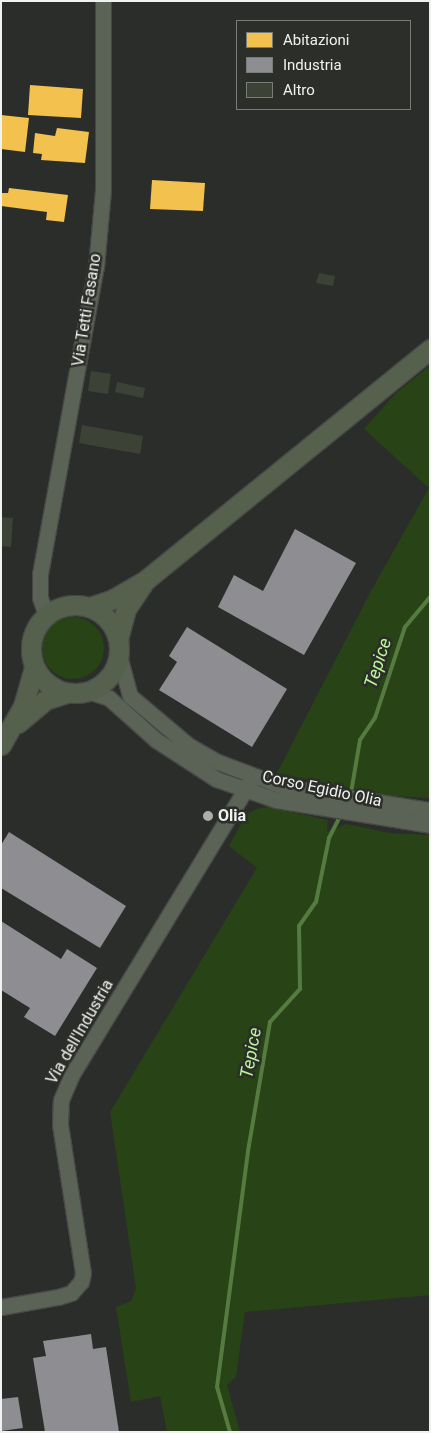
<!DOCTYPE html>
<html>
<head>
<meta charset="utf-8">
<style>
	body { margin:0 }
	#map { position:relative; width:431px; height:1433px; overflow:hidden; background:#2b2d2a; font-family:Roboto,sans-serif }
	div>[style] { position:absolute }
	.green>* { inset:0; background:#284316 }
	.round { border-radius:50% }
	.homes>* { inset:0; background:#f2c14e }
	.industry>* { inset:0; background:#8d8d92 }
	.stream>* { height:4px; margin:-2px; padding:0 2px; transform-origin:2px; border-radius:2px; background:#567b40 }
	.building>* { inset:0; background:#3c4336 }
	.roads { filter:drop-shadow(1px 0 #474846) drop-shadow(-1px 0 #474846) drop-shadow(0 1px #474846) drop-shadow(0 -1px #474846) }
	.minor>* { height:15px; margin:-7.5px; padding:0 7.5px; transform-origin:7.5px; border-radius:7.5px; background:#5b6256 }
	.major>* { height:19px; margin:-9.5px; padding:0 9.5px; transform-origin:9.5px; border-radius:9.5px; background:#55614d }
	.major>.ring { margin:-9.5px; padding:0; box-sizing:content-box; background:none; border:19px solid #55614d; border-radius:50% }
	.dots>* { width:14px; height:14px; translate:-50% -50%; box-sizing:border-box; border:2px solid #2b2e29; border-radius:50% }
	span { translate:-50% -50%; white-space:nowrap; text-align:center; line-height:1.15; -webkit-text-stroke:5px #2b2e29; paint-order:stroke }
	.street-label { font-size:16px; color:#f0f2ef }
	.poi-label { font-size:16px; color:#f0f2ef; font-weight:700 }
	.left { translate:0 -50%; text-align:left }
	.water-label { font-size:18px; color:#bbf69a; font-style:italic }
	.frame { position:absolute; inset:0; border:2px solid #f0f2ef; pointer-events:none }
	.legend { position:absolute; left:236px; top:20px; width:175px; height:90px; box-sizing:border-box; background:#2b2e29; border:1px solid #7a7c78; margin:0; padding:6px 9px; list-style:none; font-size:15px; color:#f0f2ef }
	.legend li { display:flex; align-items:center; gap:10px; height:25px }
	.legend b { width:25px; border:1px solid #7a7c78 }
</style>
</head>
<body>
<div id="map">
	<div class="green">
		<div style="clip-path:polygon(430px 366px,430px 798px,390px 796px,277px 773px,371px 591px,429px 488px,364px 429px,396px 393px)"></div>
		<div class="round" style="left:42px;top:617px;width:62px;height:62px"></div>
		<div style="clip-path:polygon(268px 807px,328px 820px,327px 832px,346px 824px,390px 833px,430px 835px,430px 1295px,245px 1312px,236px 1377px,227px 1385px,240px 1432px,167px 1432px,160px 1396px,131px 1402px,116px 1307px,131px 1301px,136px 1288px,110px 1112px,257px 868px,229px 846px,246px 815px,256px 809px)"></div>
	</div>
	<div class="homes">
		<div style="clip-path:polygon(30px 85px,83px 89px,81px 118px,28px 115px)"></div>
		<div style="clip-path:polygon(1px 115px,29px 118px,25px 152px,1px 149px)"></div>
		<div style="clip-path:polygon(57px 128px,89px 132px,85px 163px,41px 160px,42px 154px,33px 153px,35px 133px,55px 136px)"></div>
		<div style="clip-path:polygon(152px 180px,205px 183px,203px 211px,150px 209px)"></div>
		<div style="clip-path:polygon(9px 188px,68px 195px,64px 222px,46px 220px,47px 212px,1px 206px,1px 193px,8px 193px)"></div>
	</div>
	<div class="industry">
		<div style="clip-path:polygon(295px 529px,356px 563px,304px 655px,218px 607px,234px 575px,263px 591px)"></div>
		<div style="clip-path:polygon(187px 627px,287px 689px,252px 747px,159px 690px,177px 662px,169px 656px)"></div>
		<div style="clip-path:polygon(9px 832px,126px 906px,100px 948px,1px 888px,1px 845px)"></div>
		<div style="clip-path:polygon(1px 921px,61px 959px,67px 949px,97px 968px,55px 1036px,24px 1017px,30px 1008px,1px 990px)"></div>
		<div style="clip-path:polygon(91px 1334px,93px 1349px,106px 1347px,119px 1432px,45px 1432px,33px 1358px,46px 1356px,43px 1341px)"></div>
		<div style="clip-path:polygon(18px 1397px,23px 1428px,1px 1431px,1px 1399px)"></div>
	</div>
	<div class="stream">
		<div style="left:351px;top:793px;width:54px;rotate:-80.4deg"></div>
		<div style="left:360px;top:740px;width:27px;rotate:-56deg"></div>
		<div style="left:375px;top:718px;width:96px;rotate:-71.8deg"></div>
		<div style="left:405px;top:627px;width:39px;rotate:-50deg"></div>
		<div style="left:230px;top:1432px;width:47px;rotate:-106.1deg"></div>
		<div style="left:217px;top:1387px;width:244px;rotate:-82.5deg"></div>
		<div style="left:249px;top:1145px;width:125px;rotate:-80.3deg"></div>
		<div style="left:270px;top:1022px;width:45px;rotate:-47.7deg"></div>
		<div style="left:300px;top:989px;width:63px;rotate:-90.9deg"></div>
		<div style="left:299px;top:926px;width:29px;rotate:-55deg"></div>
		<div style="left:316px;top:902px;width:65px;rotate:-78.5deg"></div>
		<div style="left:329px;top:838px;width:28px;rotate:-63deg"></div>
	</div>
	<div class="building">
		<div style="clip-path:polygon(319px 273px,335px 276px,333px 286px,316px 283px)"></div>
		<div style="clip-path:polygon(91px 371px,111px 374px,108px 394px,88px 391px)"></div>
		<div style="clip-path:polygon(117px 382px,145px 388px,143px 398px,115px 392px)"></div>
		<div style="clip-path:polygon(82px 425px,143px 436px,140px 454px,79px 443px)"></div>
		<div style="clip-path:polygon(1px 517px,13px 518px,11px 547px,1px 546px)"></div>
	</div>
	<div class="roads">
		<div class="minor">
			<div style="left:46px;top:615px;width:18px;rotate:-109deg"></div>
			<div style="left:40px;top:598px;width:24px;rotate:-90deg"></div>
			<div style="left:40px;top:574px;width:312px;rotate:-79.7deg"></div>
			<div style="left:96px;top:267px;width:77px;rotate:-84.8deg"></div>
			<div style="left:103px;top:190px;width:189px;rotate:-90deg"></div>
			<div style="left:119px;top:656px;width:41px;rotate:74.6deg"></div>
			<div style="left:130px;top:696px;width:76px;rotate:40.2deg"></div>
			<div style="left:188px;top:745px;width:34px;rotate:30deg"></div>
			<div style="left:218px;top:762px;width:71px;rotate:20.7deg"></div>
			<div style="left:284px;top:787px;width:148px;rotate:9deg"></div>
			<div style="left:88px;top:691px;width:22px;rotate:18deg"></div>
			<div style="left:109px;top:698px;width:63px;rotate:41.8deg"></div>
			<div style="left:156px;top:740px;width:72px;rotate:33deg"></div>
			<div style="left:216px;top:779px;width:64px;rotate:19.3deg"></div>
			<div style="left:276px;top:800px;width:156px;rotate:9.2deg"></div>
			<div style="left:1px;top:1307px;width:58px;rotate:-10deg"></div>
			<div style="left:58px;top:1297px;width:14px;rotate:-17deg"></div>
			<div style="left:71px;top:1293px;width:15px;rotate:-48deg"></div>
			<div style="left:81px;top:1282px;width:9px;rotate:-77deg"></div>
			<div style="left:83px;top:1273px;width:150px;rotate:-98.8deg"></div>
			<div style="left:60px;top:1125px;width:25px;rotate:-88deg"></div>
			<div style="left:61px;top:1100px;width:26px;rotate:-67deg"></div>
			<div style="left:71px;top:1076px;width:350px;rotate:-58.7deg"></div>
		</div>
		<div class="major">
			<div class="ring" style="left:31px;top:605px;width:69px;height:69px"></div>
			<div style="left:90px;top:607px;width:24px;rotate:-19deg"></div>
			<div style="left:113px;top:599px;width:39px;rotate:-30deg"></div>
			<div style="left:147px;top:579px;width:365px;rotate:-39.1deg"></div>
			<div style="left:118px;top:639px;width:31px;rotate:-75deg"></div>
			<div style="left:126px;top:609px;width:30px;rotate:-56deg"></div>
			<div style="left:18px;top:723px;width:35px;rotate:-40deg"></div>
			<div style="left:45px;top:700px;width:22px;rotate:-18deg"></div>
			<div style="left:1px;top:745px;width:45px;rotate:-60.6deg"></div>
			<div style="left:23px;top:706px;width:40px;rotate:-74deg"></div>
		</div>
	</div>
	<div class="dots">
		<div style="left:208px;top:816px;background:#abadaa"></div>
	</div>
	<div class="street-label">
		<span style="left:87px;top:310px;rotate:-81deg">Via Tetti Fasano</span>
		<span style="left:322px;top:789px;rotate:12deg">Corso Egidio Olia</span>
		<span style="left:80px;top:1032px;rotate:-60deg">Via dell'Industria</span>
	</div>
	<div class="poi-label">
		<span class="left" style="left:218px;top:816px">Olia</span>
	</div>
	<div class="water-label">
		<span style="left:378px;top:663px;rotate:-72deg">Tepice</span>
		<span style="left:251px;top:1053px;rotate:-80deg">Tepice</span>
	</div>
	<div class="frame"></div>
	<ul class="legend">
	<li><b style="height:14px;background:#f2c14e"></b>Abitazioni</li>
	<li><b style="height:14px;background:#8d8d92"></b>Industria</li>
	<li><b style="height:14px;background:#3c4336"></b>Altro</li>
	</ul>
</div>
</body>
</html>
